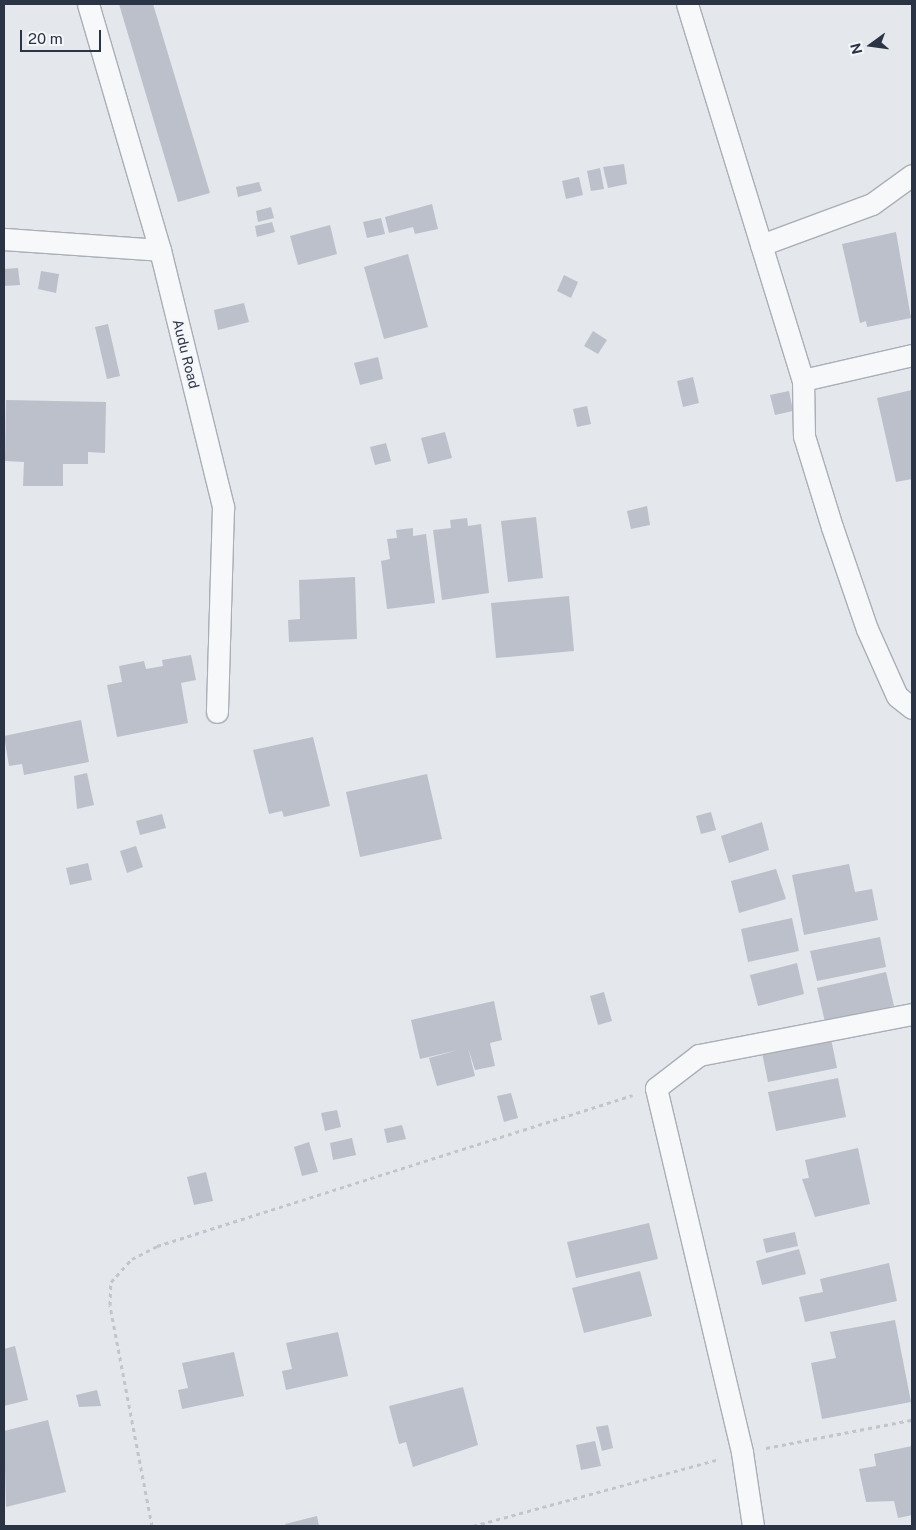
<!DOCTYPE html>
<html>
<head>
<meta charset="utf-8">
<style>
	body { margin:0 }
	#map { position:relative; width:916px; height:1530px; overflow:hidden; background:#e4e7ec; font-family:"Public Sans",sans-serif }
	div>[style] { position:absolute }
	.building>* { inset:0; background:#bbc0ca }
	.path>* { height:3px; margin-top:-1.5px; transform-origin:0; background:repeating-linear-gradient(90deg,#c2c5cb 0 4px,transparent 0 8px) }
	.roads { filter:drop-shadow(1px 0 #a9aeb7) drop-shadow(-1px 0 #a9aeb7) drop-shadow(0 1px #a9aeb7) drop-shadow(0 -1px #a9aeb7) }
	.minor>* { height:21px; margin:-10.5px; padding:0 10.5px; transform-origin:10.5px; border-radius:10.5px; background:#f7f8fa }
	span { translate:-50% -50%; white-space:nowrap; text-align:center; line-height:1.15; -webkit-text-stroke:4px #f4f6f9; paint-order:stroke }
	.street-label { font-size:14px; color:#2b3445 }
	.frame { position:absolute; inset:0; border:5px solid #2b3445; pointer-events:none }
	.north { position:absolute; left:846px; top:20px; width:50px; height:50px; -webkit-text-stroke:4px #f4f6f9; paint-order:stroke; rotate:256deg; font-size:14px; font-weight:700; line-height:20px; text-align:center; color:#2b3445 }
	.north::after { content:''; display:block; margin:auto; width:18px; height:22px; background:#2b3445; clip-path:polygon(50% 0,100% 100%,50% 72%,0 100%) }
	.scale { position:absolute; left:20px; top:30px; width:81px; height:22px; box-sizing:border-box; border:2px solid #2b3445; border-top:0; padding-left:6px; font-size:15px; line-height:18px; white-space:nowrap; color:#2b3445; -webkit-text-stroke:4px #f4f6f9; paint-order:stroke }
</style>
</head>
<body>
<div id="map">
	<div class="building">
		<div style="clip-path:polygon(119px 4px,153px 4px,210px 193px,178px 202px)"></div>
		<div style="clip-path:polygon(624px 164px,627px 184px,608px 188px,603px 167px)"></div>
		<div style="clip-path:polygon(600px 168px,604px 189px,591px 191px,587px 171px)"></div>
		<div style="clip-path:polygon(579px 177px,583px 195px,566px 199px,562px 181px)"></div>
		<div style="clip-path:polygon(259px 182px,262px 191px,238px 197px,236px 187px)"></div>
		<div style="clip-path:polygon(432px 204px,438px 229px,415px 234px,413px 227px,389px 233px,385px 217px)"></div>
		<div style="clip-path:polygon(271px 207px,274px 218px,258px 222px,256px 211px)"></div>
		<div style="clip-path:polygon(381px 218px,385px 234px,367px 238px,363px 222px)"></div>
		<div style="clip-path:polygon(272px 222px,275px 232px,257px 237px,255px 226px)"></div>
		<div style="clip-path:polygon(330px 225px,337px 254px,298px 265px,290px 236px)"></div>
		<div style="clip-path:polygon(896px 232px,911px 318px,867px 327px,866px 321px,860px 323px,842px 244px)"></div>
		<div style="clip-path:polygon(408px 254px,428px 327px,384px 339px,364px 267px)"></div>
		<div style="clip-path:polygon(18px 268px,20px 285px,4px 286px,4px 269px)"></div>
		<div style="clip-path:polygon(41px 271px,59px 274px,56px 293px,38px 289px)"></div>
		<div style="clip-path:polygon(564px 275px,578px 282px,571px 298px,557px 291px)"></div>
		<div style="clip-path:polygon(244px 303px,249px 322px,218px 330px,214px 310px)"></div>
		<div style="clip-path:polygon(108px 324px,120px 376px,107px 379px,95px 327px)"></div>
		<div style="clip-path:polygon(593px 331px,607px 340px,598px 354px,584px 346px)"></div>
		<div style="clip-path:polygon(378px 357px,383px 379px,360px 385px,354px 363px)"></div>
		<div style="clip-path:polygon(693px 377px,699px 403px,683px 407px,677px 381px)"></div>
		<div style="clip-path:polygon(912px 390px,912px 479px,896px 482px,877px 398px)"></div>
		<div style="clip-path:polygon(789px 391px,793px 411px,775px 415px,770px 395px)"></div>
		<div style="clip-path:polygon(6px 400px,106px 402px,105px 453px,88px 452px,88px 464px,63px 464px,63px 486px,23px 486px,24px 462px,5px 461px)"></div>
		<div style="clip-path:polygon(587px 406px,591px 424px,577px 427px,573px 409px)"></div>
		<div style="clip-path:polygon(445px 432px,452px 458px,428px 464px,421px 438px)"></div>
		<div style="clip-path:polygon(386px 443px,391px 461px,375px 465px,370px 447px)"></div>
		<div style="clip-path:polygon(647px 506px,650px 525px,631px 529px,627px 511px)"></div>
		<div style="clip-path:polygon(536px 517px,543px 578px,508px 582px,501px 521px)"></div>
		<div style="clip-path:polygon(467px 518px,468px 526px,481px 524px,489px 593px,442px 600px,433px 530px,451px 528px,450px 520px)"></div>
		<div style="clip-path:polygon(413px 528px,413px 536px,426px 534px,435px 603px,387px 609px,381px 561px,390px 559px,387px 539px,397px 538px,396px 530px)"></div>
		<div style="clip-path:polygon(355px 577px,357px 639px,289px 642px,288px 620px,300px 619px,299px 580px)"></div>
		<div style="clip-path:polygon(569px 596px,574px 651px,496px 658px,491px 603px)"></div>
		<div style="clip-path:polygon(191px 655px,196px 680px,181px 683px,188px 723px,117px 737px,107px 685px,122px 682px,119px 666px,144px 661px,146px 669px,163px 666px,162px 660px)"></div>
		<div style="clip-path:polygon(81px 720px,89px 762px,24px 775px,22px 764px,9px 766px,4px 736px)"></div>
		<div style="clip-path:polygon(313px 737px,330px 806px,284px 817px,282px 811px,269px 814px,253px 750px)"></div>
		<div style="clip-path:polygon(87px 773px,94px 805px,77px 809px,74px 776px)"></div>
		<div style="clip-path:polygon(427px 774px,442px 839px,360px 857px,346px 792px)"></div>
		<div style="clip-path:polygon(711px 812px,716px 830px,701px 834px,696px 816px)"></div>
		<div style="clip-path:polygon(162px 814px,166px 828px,140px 835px,136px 821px)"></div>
		<div style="clip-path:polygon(762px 822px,769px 850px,729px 863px,721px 836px)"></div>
		<div style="clip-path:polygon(136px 846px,143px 867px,127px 873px,120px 851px)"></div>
		<div style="clip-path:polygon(88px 863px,92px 880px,70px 885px,66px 868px)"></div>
		<div style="clip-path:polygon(849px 864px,855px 892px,872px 889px,878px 920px,804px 935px,792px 875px)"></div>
		<div style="clip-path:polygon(776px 869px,786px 899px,739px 913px,731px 881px)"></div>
		<div style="clip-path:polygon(792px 918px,799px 951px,748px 962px,741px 929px)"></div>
		<div style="clip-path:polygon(880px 937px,886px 967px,817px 981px,810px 951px)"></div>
		<div style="clip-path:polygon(797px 963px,804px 994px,758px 1006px,750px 975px)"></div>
		<div style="clip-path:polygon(886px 972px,894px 1006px,825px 1022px,817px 988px)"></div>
		<div style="clip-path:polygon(604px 992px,612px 1021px,598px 1025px,590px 996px)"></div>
		<div style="clip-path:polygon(494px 1001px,502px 1040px,490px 1043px,495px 1066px,475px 1070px,468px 1048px,475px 1076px,437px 1086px,429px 1058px,458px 1050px,420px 1059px,411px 1020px)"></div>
		<div style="clip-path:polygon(830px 1034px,837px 1068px,768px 1082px,761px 1048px)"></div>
		<div style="clip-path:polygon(838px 1078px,846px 1117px,776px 1131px,768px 1092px)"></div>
		<div style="clip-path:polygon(511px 1093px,518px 1118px,504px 1122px,497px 1096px)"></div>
		<div style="clip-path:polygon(337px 1110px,341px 1127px,325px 1131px,321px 1113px)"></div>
		<div style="clip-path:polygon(402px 1125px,406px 1139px,387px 1143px,384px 1129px)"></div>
		<div style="clip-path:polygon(352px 1138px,356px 1155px,333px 1160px,330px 1143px)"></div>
		<div style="clip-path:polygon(309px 1142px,318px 1172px,302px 1176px,294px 1147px)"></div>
		<div style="clip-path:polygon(858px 1148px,870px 1204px,815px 1217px,802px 1179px,809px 1178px,805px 1160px)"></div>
		<div style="clip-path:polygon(206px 1172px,213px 1201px,194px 1205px,187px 1177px)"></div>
		<div style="clip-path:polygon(649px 1223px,658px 1259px,576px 1278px,567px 1242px)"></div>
		<div style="clip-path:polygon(795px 1232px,798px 1246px,766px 1253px,763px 1239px)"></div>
		<div style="clip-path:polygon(799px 1249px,806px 1274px,762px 1285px,756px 1261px)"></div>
		<div style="clip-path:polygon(889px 1263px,897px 1301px,805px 1322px,799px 1297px,823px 1292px,820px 1279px)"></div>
		<div style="clip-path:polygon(640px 1271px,652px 1316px,584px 1333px,572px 1288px)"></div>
		<div style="clip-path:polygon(895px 1320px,911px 1402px,822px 1419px,811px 1363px,836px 1358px,830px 1332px)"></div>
		<div style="clip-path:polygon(338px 1332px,348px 1376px,286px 1390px,282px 1371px,292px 1369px,286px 1343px)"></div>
		<div style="clip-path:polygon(15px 1346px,28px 1400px,4px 1406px,4px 1349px)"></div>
		<div style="clip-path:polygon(234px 1352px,244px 1396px,182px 1409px,178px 1390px,188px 1388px,182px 1363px)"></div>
		<div style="clip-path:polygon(463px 1387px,478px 1445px,413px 1467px,406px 1442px,399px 1444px,389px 1406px)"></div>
		<div style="clip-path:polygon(97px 1390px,101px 1406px,79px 1407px,76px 1395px)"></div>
		<div style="clip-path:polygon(48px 1420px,66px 1492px,6px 1507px,4px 1431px)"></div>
		<div style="clip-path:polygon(608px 1425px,613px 1448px,602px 1451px,596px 1427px)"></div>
		<div style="clip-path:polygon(595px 1441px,601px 1466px,581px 1470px,576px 1445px)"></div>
		<div style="clip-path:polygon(912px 1446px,912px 1515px,898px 1518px,894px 1501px,866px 1502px,859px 1469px,876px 1466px,874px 1454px)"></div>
		<div style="clip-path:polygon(317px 1516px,319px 1526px,286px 1526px,285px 1524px)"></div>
	</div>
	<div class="path">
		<div style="left:766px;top:1448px;width:149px;rotate:-10.9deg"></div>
		<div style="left:152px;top:1526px;width:225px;rotate:-100.8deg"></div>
		<div style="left:110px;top:1305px;width:23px;rotate:-88deg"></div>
		<div style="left:111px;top:1282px;width:31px;rotate:-48deg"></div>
		<div style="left:132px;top:1259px;width:28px;rotate:-27deg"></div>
		<div style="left:157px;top:1246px;width:499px;rotate:-17.6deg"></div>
		<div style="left:473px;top:1526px;width:255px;rotate:-15.2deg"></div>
	</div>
	<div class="roads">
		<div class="minor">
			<div style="left:88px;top:4px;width:256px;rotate:73.7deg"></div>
			<div style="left:160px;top:250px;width:265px;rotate:76.2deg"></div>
			<div style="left:223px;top:507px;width:205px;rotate:91.7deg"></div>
			<div style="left:687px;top:4px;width:393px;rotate:72.9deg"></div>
			<div style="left:803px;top:380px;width:56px;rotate:89deg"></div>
			<div style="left:804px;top:436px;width:95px;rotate:72.9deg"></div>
			<div style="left:832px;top:527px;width:108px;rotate:71.1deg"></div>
			<div style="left:867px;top:629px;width:73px;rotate:65.9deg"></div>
			<div style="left:897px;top:696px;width:19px;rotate:39deg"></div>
			<div style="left:4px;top:239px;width:156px;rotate:4deg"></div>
			<div style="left:761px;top:245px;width:118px;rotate:-20.3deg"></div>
			<div style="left:872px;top:204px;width:49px;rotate:-35.9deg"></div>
			<div style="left:803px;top:380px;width:112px;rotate:-12.9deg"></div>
			<div style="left:753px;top:1526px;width:75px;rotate:-98.5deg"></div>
			<div style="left:742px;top:1452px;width:374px;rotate:-103.3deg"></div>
			<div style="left:656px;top:1088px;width:54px;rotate:-37.5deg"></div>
			<div style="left:699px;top:1055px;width:217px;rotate:-10.9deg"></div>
		</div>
	</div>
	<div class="street-label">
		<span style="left:186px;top:354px;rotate:76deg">Audu Road</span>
	</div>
	<div class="frame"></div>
	<div class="north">N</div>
	<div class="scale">20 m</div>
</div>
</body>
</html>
